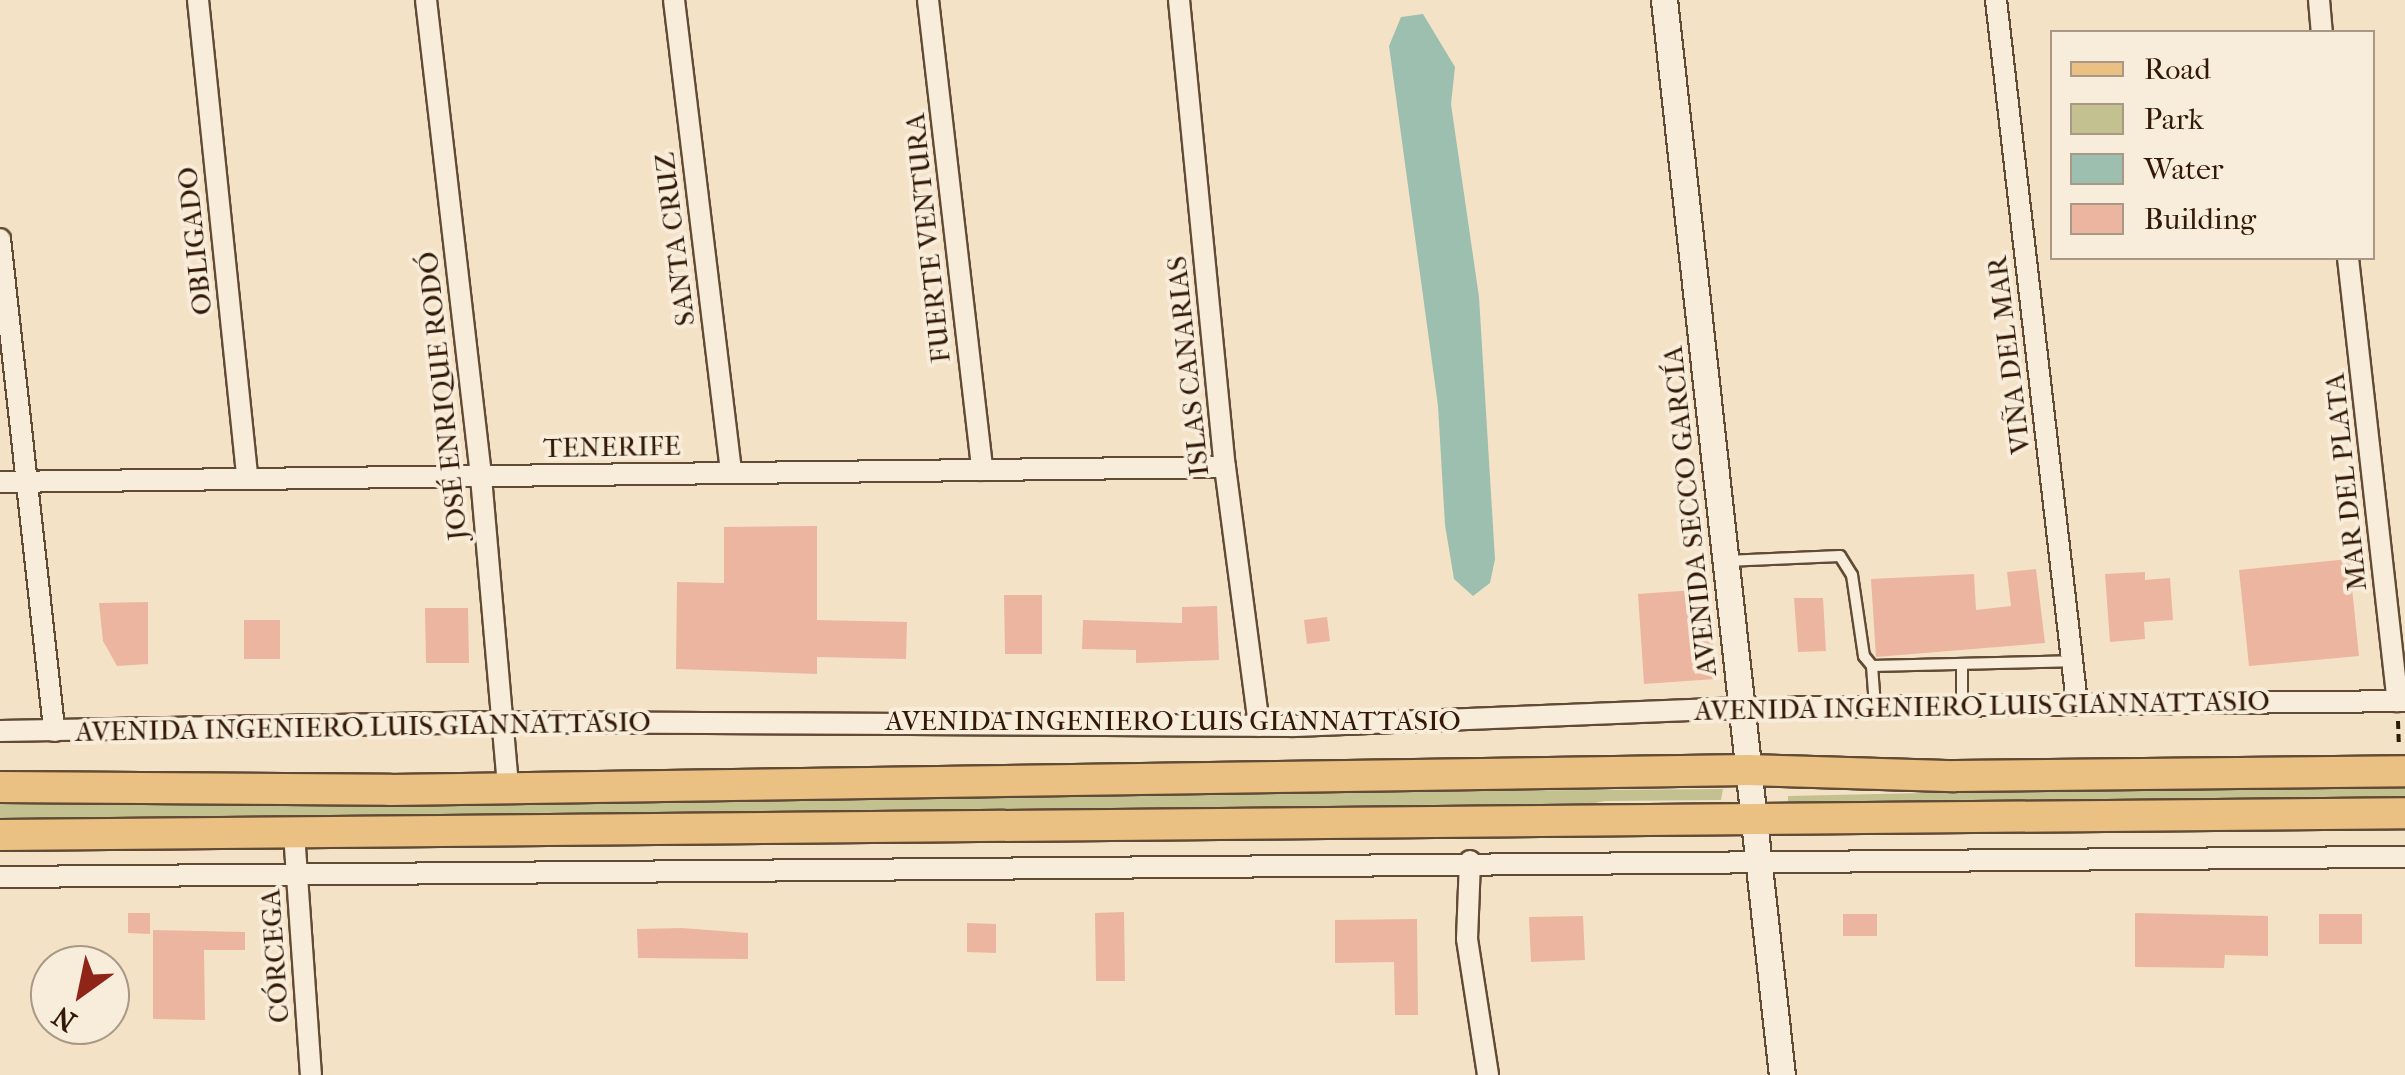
<!DOCTYPE html>
<html>
<head>
<meta charset="utf-8">
<style>
	body { margin:0 }
	#map { position:relative; width:2405px; height:1075px; overflow:hidden; background:#f4e2c6; font-family:"IM FELL French Canon",serif }
	div>[style] { position:absolute }
	.green>* { inset:0; background:#c3c190 }
	.water>* { inset:0; background:#9dbfaf }
	.building>* { inset:0; background:#ecb5a0 }
	.path>* { height:4px; margin-top:-2px; transform-origin:0; background:repeating-linear-gradient(90deg,#321905 0 8px,transparent 0 13px) }
	.roads { filter:drop-shadow(2px 0 #624b35) drop-shadow(-2px 0 #624b35) drop-shadow(0 2px #624b35) drop-shadow(0 -2px #624b35) }
	.service>* { height:10px; margin:-5px; padding:0 5px; transform-origin:5px; border-radius:5px; background:#f8ecda }
	.minor>* { height:20px; margin:-10px; padding:0 10px; transform-origin:10px; border-radius:10px; background:#f8ecda }
	.tertiary>* { height:25px; margin:-12.5px; padding:0 12.5px; transform-origin:12.5px; border-radius:12.5px; background:#f8ecda }
	.primary>* { height:30px; margin:-15px; padding:0 15px; transform-origin:15px; border-radius:15px; background:#eac183 }
	span { translate:-50% -50%; white-space:nowrap; text-align:center; line-height:1.15; -webkit-text-stroke:8px #f8ecda; paint-order:stroke }
	.street-label { font-size:28px; color:#321905 }
	.legend { position:absolute; left:2050px; top:30px; width:325px; height:230px; box-sizing:border-box; background:#f8ecda; border:2px solid #a99885; margin:0; padding:12px 18px; list-style:none; font-size:30px; color:#321905 }
	.legend li { display:flex; align-items:center; gap:20px; height:50px }
	.legend b { width:50px; border:2px solid #a99885 }
	.north { position:absolute; left:30px; top:945px; width:100px; height:100px; box-sizing:border-box; background:#f8ecda; border:2px solid #a99885; border-radius:50%; rotate:213deg; font-size:28px; font-weight:700; line-height:40px; text-align:center; color:#321905 }
	.north::after { content:''; display:block; margin:auto; width:35px; height:45px; background:#8f2418; clip-path:polygon(50% 0,100% 100%,50% 72%,0 100%) }
</style>
</head>
<body>
<div id="map">
	<div class="green">
		<div style="clip-path:polygon(2405px 782px,2405px 802px,1788px 805px,1788px 796px)"></div>
		<div style="clip-path:polygon(1723px 789px,1721px 800px,1605px 801px,1559px 810px,0 823px,0 803px)"></div>
	</div>
	<div class="water">
		<div style="clip-path:polygon(1423px 14px,1455px 67px,1451px 104px,1479px 297px,1495px 559px,1490px 583px,1473px 596px,1454px 579px,1445px 525px,1438px 406px,1389px 46px,1401px 17px)"></div>
	</div>
	<div class="building">
		<div style="clip-path:polygon(817px 526px,817px 620px,907px 622px,906px 659px,817px 657px,817px 674px,676px 669px,677px 582px,724px 583px,724px 527px)"></div>
		<div style="clip-path:polygon(2349px 559px,2359px 656px,2249px 666px,2239px 570px)"></div>
		<div style="clip-path:polygon(2036px 569px,2045px 643px,1876px 657px,1871px 579px,1974px 574px,1976px 610px,2011px 606px,2007px 572px)"></div>
		<div style="clip-path:polygon(2145px 572px,2145px 580px,2170px 578px,2173px 620px,2144px 622px,2145px 639px,2110px 642px,2105px 574px)"></div>
		<div style="clip-path:polygon(1709px 589px,1715px 679px,1644px 684px,1638px 594px)"></div>
		<div style="clip-path:polygon(1004px 595px,1042px 595px,1042px 654px,1005px 654px)"></div>
		<div style="clip-path:polygon(1794px 598px,1823px 598px,1826px 651px,1798px 652px)"></div>
		<div style="clip-path:polygon(148px 602px,148px 664px,117px 666px,103px 641px,99px 603px)"></div>
		<div style="clip-path:polygon(1217px 606px,1219px 660px,1136px 663px,1136px 650px,1082px 649px,1083px 620px,1182px 623px,1182px 607px)"></div>
		<div style="clip-path:polygon(425px 608px,468px 608px,469px 663px,426px 663px)"></div>
		<div style="clip-path:polygon(1327px 617px,1330px 641px,1307px 644px,1304px 620px)"></div>
		<div style="clip-path:polygon(244px 620px,280px 620px,280px 659px,244px 659px)"></div>
		<div style="clip-path:polygon(1124px 912px,1125px 981px,1096px 981px,1095px 913px)"></div>
		<div style="clip-path:polygon(128px 913px,150px 913px,150px 934px,128px 933px)"></div>
		<div style="clip-path:polygon(2135px 913px,2268px 916px,2268px 956px,2225px 955px,2224px 968px,2135px 967px)"></div>
		<div style="clip-path:polygon(1843px 914px,1877px 914px,1877px 936px,1843px 936px)"></div>
		<div style="clip-path:polygon(2319px 914px,2362px 914px,2362px 944px,2319px 944px)"></div>
		<div style="clip-path:polygon(1583px 916px,1585px 960px,1531px 962px,1529px 917px)"></div>
		<div style="clip-path:polygon(1417px 919px,1418px 1015px,1395px 1015px,1394px 962px,1335px 963px,1335px 920px)"></div>
		<div style="clip-path:polygon(967px 923px,996px 924px,996px 953px,967px 952px)"></div>
		<div style="clip-path:polygon(682px 928px,748px 933px,748px 959px,638px 958px,637px 929px)"></div>
		<div style="clip-path:polygon(153px 930px,245px 932px,245px 950px,204px 950px,205px 1020px,153px 1019px)"></div>
	</div>
	<div class="path">
		<div style="left:2398px;top:721px;width:25px;rotate:88deg"></div>
	</div>
	<div class="roads">
		<div class="service">
			<div style="left:1726px;top:561px;width:114px;rotate:-2.5deg"></div>
			<div style="left:1840px;top:556px;width:22px;rotate:58deg"></div>
			<div style="left:1852px;top:575px;width:82px;rotate:81.6deg"></div>
			<div style="left:1864px;top:656px;width:13px;rotate:51deg"></div>
			<div style="left:1872px;top:666px;width:199px;rotate:-1.4deg"></div>
			<div style="left:1962px;top:664px;width:41px;rotate:90deg"></div>
			<div style="left:1872px;top:666px;width:40px;rotate:85.7deg"></div>
		</div>
		<div class="minor">
			<div style="left:198px;top:0;width:479px;rotate:84.1deg"></div>
			<div style="left:426px;top:0;width:480px;rotate:83.4deg"></div>
			<div style="left:481px;top:477px;width:310px;rotate:85deg"></div>
			<div style="left:674px;top:0;width:475px;rotate:83.1deg"></div>
			<div style="left:928px;top:0;width:473px;rotate:83.4deg"></div>
			<div style="left:1179px;top:0;width:469px;rotate:84.4deg"></div>
			<div style="left:1225px;top:467px;width:261px;rotate:82.5deg"></div>
			<div style="left:1996px;top:0;width:708px;rotate:83.43deg"></div>
			<div style="left:2319px;top:0;width:32px;rotate:85deg"></div>
			<div style="left:0;top:239px;width:495px;rotate:83.7deg"></div>
			<div style="left:2348px;top:258px;width:446px;rotate:83.6deg"></div>
			<div style="left:0;top:482px;width:1225px;rotate:-0.7deg"></div>
			<div style="left:0;top:731px;width:502px;rotate:-1.03deg"></div>
			<div style="left:502px;top:722px;width:791px;rotate:0.29deg"></div>
			<div style="left:1293px;top:726px;width:449px;rotate:-2.3deg"></div>
			<div style="left:1742px;top:708px;width:663px;rotate:-0.6deg"></div>
			<div style="left:294px;top:833px;width:243px;rotate:86deg"></div>
			<div style="left:1470px;top:861px;width:78px;rotate:92.2deg"></div>
			<div style="left:1467px;top:939px;width:138px;rotate:81.2deg"></div>
			<div style="left:0;top:877px;width:2405px;rotate:-0.48deg"></div>
		</div>
		<div class="tertiary">
			<div style="left:1664px;top:0;width:1081px;rotate:83.74deg"></div>
		</div>
		<div class="primary">
			<div style="left:0;top:787px;width:390px;rotate:0.4deg"></div>
			<div style="left:390px;top:790px;width:1358px;rotate:-0.84deg"></div>
			<div style="left:1748px;top:770px;width:207px;rotate:1.7deg"></div>
			<div style="left:1955px;top:776px;width:450px;rotate:-0.6deg"></div>
			<div style="left:0;top:835px;width:2405px;rotate:-0.52deg"></div>
		</div>
	</div>
	<div class="street-label">
		<span style="left:928px;top:238px;rotate:-96deg">FUERTE VENTURA</span>
		<span style="left:675px;top:239px;rotate:-97deg">SANTA CRUZ</span>
		<span style="left:195px;top:241px;rotate:-96deg">OBLIGADO</span>
		<span style="left:2009px;top:355px;rotate:-97deg">VIÑA DEL MAR</span>
		<span style="left:1188px;top:366px;rotate:-96deg">ISLAS CANARIAS</span>
		<span style="left:443px;top:396px;rotate:-96deg">JOSÉ ENRIQUE RODÓ</span>
		<span style="left:612px;top:447px;rotate:-1deg">TENERIFE</span>
		<span style="left:2346px;top:482px;rotate:-96deg">MAR DEL PLATA</span>
		<span style="left:1690px;top:511px;rotate:-96deg">AVENIDA SECCO GARCÍA</span>
		<span style="left:1982px;top:706px;rotate:-1deg">AVENIDA INGENIERO LUIS GIANNATTASIO</span>
		<span style="left:1173px;top:721px">AVENIDA INGENIERO LUIS GIANNATTASIO</span>
		<span style="left:363px;top:727px;rotate:-1deg">AVENIDA INGENIERO LUIS GIANNATTASIO</span>
		<span style="left:275px;top:956px;rotate:-94deg">CÓRCEGA</span>
	</div>
	<ul class="legend">
	<li><b style="height:12px;background:#eac183"></b>Road</li>
	<li><b style="height:28px;background:#c3c190"></b>Park</li>
	<li><b style="height:28px;background:#9dbfaf"></b>Water</li>
	<li><b style="height:28px;background:#ecb5a0"></b>Building</li>
	</ul>
	<div class="north">N</div>
</div>
</body>
</html>
